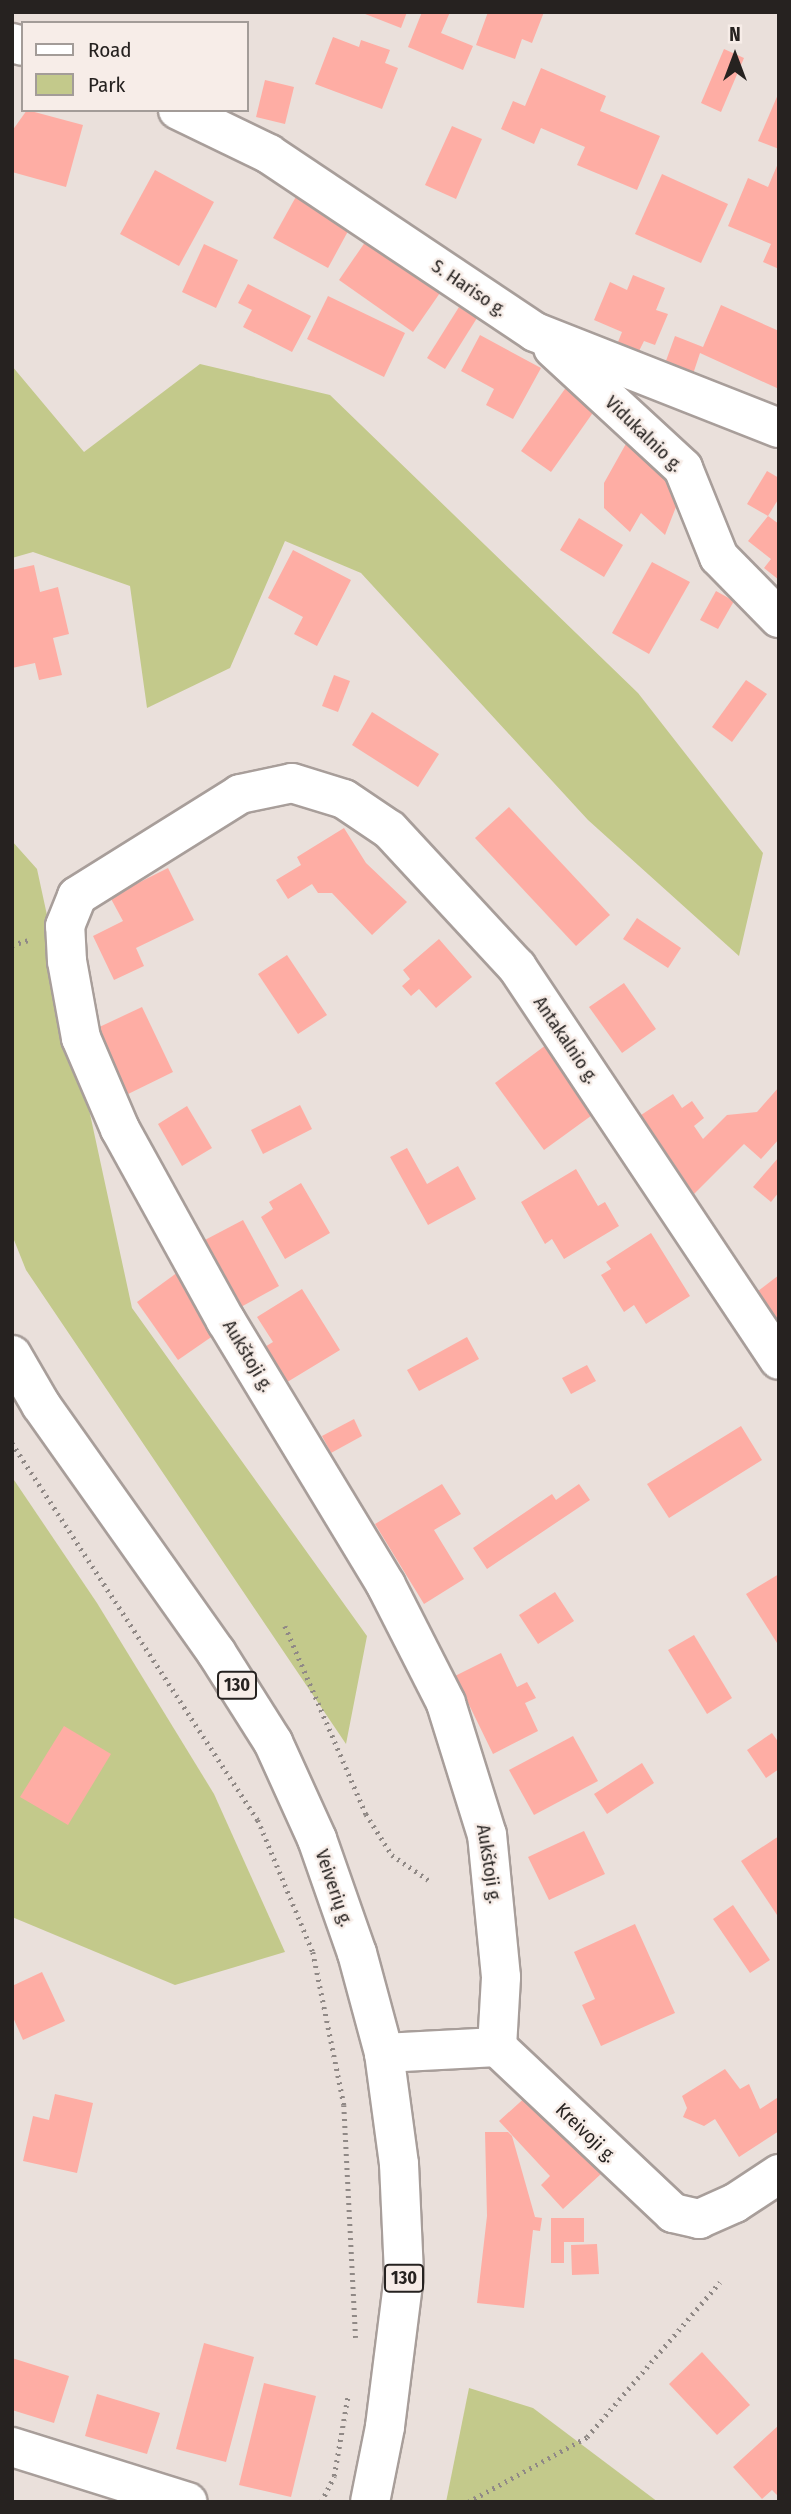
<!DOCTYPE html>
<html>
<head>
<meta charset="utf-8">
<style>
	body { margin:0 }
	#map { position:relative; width:791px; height:2514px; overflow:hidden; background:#eae0db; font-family:"Fira Sans Condensed",sans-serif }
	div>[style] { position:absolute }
	.green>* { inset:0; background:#c3c98b }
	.building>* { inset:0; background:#feada4 }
	.path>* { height:4.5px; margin-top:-2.25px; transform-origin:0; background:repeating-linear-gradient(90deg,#908986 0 2px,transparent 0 7px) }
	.roads { filter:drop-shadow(2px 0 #a89e9a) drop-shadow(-2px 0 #a89e9a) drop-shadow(0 2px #a89e9a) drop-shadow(0 -2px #a89e9a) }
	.minor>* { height:38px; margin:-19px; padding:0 19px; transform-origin:19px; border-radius:19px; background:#fff }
	.tertiary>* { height:38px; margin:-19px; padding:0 19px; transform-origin:19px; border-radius:19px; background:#fff }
	.primary>* { height:38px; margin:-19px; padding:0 19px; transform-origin:19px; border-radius:19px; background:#fff }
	span { translate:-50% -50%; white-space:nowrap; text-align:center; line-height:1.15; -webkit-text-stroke:5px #f7ede8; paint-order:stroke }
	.shield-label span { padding:2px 5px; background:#f7ede8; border:2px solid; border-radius:5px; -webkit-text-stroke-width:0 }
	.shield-label { font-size:18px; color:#262220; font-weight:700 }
	.street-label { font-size:19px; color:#262220 }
	.frame { position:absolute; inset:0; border:14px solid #262220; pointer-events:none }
	.legend { position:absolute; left:21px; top:21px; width:228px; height:91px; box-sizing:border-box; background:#f7ede8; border:2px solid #a39c98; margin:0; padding:9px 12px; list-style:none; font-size:21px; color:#262220 }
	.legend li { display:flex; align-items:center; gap:14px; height:35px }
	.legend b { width:35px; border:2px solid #a39c98 }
	.north { position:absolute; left:700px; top:21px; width:70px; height:70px; -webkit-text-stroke:5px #f7ede8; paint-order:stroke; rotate:0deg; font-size:19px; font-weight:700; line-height:28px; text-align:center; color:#262220 }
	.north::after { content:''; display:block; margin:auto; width:24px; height:32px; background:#262220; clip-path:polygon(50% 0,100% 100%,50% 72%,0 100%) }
</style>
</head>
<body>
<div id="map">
	<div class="green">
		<div style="clip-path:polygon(200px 364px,330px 395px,638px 693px,763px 853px,739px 956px,588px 820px,361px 573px,285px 541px,230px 668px,147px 708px,130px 586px,33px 552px,12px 558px,12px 366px,84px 452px)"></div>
		<div style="clip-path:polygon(12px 841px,37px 869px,132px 1308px,367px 1636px,346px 1744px,26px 1270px,12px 1235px)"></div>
		<div style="clip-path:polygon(12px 1477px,97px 1603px,214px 1794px,285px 1952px,175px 1985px,12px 1917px)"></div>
		<div style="clip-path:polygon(469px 2388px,533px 2408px,658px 2502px,446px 2502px)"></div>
	</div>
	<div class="building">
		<div style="clip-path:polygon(360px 12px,407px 12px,401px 28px)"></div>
		<div style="clip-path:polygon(422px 12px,450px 12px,441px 33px,473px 46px,463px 70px,408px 47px)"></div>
		<div style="clip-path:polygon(488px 12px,544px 12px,532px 43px,522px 39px,515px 59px,476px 45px)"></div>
		<div style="clip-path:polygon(333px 37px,359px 47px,361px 40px,390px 50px,385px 63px,398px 68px,382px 109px,315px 84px)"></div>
		<div style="clip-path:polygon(724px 49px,744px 58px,721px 112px,701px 103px)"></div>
		<div style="clip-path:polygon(541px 68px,606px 96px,600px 111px,660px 136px,637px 190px,577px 165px,585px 147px,541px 128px,534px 144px,501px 129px,513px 101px,525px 106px)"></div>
		<div style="clip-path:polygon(265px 80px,294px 87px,285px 124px,256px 117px)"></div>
		<div style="clip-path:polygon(779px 92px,779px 149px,758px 141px)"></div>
		<div style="clip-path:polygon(27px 110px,83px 125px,66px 187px,12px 172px,12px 131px)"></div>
		<div style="clip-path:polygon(452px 126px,482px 139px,456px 199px,425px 185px)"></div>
		<div style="clip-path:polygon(779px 161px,779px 269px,763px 262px,771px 244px,728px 226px,748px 178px,768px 187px)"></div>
		<div style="clip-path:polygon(155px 170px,214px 202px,179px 266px,120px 234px)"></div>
		<div style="clip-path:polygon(662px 174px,728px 204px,701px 263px,635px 234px)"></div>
		<div style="clip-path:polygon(298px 193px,353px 222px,328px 268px,273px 238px)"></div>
		<div style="clip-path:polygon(370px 235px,444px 287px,413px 332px,339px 280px)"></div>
		<div style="clip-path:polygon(204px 244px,238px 260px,216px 308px,182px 292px)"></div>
		<div style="clip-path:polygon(633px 275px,665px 288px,656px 310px,668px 314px,655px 345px,644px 341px,639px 351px,618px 342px,622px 332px,594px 320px,610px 282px,627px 290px)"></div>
		<div style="clip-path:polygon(248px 284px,311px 316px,292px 352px,243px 327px,252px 310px,238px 303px)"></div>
		<div style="clip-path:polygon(328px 296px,405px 333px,384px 377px,307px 339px)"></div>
		<div style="clip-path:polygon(721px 305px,779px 331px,779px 389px,700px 353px,691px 380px,663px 369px,675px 336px,703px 347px)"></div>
		<div style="clip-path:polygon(459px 307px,477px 318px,445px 369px,427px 358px)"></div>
		<div style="clip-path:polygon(480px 335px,541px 368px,513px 419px,486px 405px,494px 389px,461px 371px)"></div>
		<div style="clip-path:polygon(567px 386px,597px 407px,551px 472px,521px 451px)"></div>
		<div style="clip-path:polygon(632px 433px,683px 489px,665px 535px,641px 513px,630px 532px,604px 508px,604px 483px)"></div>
		<div style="clip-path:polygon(767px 471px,779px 478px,779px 498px,768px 516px,747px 504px)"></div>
		<div style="clip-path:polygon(768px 516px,779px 524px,779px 580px,764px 568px,771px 559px,748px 541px)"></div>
		<div style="clip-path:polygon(579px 518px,623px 545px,604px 577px,560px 550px)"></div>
		<div style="clip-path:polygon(293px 550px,351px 580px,317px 646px,294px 634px,303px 617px,268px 598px)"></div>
		<div style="clip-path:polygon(652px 562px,690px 582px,649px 654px,612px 633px)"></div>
		<div style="clip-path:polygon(34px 565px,40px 592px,58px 587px,69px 634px,53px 638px,62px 675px,39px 680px,35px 663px,12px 668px,12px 570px)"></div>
		<div style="clip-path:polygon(716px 591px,734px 601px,718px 629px,700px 620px)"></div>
		<div style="clip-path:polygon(334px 675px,350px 681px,338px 712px,322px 706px)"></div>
		<div style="clip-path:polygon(746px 680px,767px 694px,732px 742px,712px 727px)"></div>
		<div style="clip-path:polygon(372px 712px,439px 754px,418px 787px,352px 745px)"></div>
		<div style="clip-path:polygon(509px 807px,610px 915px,576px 946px,475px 838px)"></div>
		<div style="clip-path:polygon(344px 828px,366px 863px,407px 902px,372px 935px,332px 893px,318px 893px,312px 884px,288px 899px,276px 880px,301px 865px,297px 857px)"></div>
		<div style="clip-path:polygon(168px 868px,194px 920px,136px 948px,144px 966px,114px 980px,93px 936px,123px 921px,110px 897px)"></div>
		<div style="clip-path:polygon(637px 918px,681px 948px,668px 968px,623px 939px)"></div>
		<div style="clip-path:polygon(439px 939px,472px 977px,436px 1008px,419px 989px,411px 996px,402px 986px,410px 979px,403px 970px)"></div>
		<div style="clip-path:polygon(287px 955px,327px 1015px,298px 1034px,258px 974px)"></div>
		<div style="clip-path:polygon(624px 983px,656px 1029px,622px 1053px,589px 1007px)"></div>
		<div style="clip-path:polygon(142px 1007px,173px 1072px,124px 1096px,93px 1030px)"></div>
		<div style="clip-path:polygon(546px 1045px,595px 1113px,544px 1150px,495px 1083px)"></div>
		<div style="clip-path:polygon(779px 1087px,779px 1139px,761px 1159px,744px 1144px,694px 1194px,641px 1115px,673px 1094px,682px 1108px,692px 1101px,704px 1118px,694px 1126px,703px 1139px,727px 1115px,757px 1112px)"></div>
		<div style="clip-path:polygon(300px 1105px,312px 1129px,263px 1154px,251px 1130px)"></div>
		<div style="clip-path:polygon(187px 1106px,212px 1148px,182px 1166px,158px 1124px)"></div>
		<div style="clip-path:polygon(407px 1148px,427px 1184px,458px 1166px,476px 1199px,428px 1225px,390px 1157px)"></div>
		<div style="clip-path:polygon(779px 1157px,779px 1192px,771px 1202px,753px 1187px)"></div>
		<div style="clip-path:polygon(576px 1169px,598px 1206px,605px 1202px,619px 1226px,564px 1259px,552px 1239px,545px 1244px,521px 1202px)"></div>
		<div style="clip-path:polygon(301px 1183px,330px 1233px,285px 1259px,261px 1217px,273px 1209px,269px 1202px)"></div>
		<div style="clip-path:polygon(243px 1220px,279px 1286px,239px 1308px,203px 1241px)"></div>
		<div style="clip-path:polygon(651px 1233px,690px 1296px,646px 1324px,634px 1305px,624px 1312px,601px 1275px,611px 1269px,606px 1262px)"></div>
		<div style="clip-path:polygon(178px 1272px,220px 1331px,178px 1360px,137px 1302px)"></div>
		<div style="clip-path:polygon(779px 1275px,779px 1327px,754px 1294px)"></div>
		<div style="clip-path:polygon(302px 1289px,340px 1350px,284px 1384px,263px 1348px,273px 1342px,257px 1317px)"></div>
		<div style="clip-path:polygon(467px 1337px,479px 1359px,419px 1391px,407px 1370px)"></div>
		<div style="clip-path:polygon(587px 1365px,596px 1381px,571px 1394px,562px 1378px)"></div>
		<div style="clip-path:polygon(354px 1419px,362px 1436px,331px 1453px,322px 1436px)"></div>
		<div style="clip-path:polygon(741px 1426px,762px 1460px,669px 1518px,647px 1484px)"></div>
		<div style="clip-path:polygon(442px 1484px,461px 1514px,434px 1530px,464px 1579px,424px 1604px,375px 1524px)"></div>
		<div style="clip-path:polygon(579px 1484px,590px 1500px,487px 1569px,473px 1548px,552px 1494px,556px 1500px)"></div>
		<div style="clip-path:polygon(779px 1574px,779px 1642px,777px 1643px,746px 1594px)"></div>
		<div style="clip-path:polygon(555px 1592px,574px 1621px,538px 1644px,519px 1615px)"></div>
		<div style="clip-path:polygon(694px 1635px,732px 1698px,707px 1714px,668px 1650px)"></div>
		<div style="clip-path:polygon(501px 1653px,517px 1687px,527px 1682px,536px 1698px,525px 1703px,538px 1731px,493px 1754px,455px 1676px)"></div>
		<div style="clip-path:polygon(64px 1726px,111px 1754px,68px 1825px,20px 1797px)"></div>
		<div style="clip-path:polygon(772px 1733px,779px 1743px,779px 1769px,766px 1778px,747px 1750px)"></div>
		<div style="clip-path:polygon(573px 1736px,598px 1781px,534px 1815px,509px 1770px)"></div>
		<div style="clip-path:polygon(642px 1763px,654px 1783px,607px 1814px,594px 1794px)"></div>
		<div style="clip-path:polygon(584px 1831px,605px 1874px,549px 1900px,528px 1857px)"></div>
		<div style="clip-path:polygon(779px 1836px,779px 1918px,741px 1861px)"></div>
		<div style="clip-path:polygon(733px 1905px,770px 1960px,750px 1973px,713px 1919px)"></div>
		<div style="clip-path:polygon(635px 1924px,675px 2013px,601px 2046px,582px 2005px,595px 1999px,574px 1952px)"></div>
		<div style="clip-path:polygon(42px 1972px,65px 2021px,23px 2040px,12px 2015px,12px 1986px)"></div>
		<div style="clip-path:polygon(725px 2069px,740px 2089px,749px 2084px,760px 2109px,777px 2098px,779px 2101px,779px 2131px,739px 2157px,715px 2119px,704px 2126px,683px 2117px,687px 2108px,682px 2096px)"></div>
		<div style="clip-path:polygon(55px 2094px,93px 2103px,77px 2173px,23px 2161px,33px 2116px,49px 2120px)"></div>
		<div style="clip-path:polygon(529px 2094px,602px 2173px,563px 2209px,541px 2185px,550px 2176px,499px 2121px)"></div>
		<div style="clip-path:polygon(485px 2132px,508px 2132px,512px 2136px,535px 2217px,542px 2218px,540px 2231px,533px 2230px,524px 2308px,477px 2303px,487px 2216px)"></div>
		<div style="clip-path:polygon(551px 2218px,584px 2218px,584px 2242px,564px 2242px,564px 2263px,551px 2263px)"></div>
		<div style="clip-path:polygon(597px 2244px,599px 2274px,572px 2275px,571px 2245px)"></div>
		<div style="clip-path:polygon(204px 2343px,254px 2357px,226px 2462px,176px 2449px)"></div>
		<div style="clip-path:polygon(702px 2352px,750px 2405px,717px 2435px,669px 2384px)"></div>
		<div style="clip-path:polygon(12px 2358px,69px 2376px,54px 2423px,12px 2410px)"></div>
		<div style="clip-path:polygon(264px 2383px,316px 2396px,291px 2497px,239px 2485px)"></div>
		<div style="clip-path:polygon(97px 2394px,160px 2413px,147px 2454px,85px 2436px)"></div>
		<div style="clip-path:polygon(779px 2425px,779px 2497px,772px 2490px,762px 2499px,733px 2467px)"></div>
	</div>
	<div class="path">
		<div style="left:12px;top:945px;width:17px;rotate:-17deg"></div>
		<div style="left:12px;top:1443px;width:450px;rotate:56.9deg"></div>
		<div style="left:258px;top:1820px;width:143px;rotate:67.4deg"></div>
		<div style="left:313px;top:1952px;width:156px;rotate:78.5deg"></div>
		<div style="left:344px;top:2105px;width:233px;rotate:87.1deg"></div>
		<div style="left:285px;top:1626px;width:205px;rotate:66.7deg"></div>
		<div style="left:366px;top:1814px;width:49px;rotate:57.6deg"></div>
		<div style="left:392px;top:1855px;width:46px;rotate:34.4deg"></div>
		<div style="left:321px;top:2502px;width:29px;rotate:-63deg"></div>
		<div style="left:334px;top:2476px;width:82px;rotate:-80.2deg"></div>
		<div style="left:468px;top:2502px;width:136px;rotate:-28.6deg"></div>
		<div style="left:587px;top:2437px;width:204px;rotate:-49.4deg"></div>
	</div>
	<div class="roads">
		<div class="minor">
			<div style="left:12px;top:43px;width:11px;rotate:15deg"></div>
			<div style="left:178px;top:110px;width:101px;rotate:25.8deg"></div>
			<div style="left:269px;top:154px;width:320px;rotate:33.8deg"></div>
			<div style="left:535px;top:332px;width:262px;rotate:21.5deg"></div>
			<div style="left:553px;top:348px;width:177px;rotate:42.7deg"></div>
			<div style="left:683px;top:468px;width:96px;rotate:68deg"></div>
			<div style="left:719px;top:557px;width:86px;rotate:45.5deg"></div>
			<div style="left:497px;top:2047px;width:70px;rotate:-86.7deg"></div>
			<div style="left:501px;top:1977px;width:143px;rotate:-95.6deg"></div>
			<div style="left:487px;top:1835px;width:138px;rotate:-107.3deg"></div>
			<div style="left:446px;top:1703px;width:132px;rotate:-117deg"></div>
			<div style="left:386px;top:1585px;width:309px;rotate:-121.2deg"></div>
			<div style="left:226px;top:1321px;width:219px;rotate:-118.9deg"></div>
			<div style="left:120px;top:1129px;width:99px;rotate:-113.2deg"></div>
			<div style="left:81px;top:1038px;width:78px;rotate:-100.3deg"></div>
			<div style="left:67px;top:961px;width:35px;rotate:-93deg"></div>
			<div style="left:65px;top:926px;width:32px;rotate:-68deg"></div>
			<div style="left:77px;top:896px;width:192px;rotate:-32deg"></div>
			<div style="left:240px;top:794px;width:53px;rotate:-11.9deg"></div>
			<div style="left:292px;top:783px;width:54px;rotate:17.1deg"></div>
			<div style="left:344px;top:799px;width:55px;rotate:34deg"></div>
			<div style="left:390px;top:830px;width:187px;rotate:47.2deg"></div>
			<div style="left:517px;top:967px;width:472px;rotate:56.3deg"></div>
			<div style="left:384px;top:2053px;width:113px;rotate:-3deg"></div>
			<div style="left:497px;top:2047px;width:242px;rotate:43.3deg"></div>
			<div style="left:673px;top:2213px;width:27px;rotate:13deg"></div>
			<div style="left:699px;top:2219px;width:39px;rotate:-24deg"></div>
			<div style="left:735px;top:2203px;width:53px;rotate:-33.4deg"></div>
		</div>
		<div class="tertiary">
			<div style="left:12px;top:2447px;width:184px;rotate:17.4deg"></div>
		</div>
		<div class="primary">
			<div style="left:12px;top:1355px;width:58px;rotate:59.9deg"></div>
			<div style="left:41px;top:1405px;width:303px;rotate:54.7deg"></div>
			<div style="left:216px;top:1652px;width:107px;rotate:57.7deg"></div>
			<div style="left:273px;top:1742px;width:107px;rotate:65.6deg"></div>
			<div style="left:317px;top:1839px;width:121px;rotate:70.7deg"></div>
			<div style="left:357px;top:1953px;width:104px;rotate:74.9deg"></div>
			<div style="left:384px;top:2053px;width:112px;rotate:82.3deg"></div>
			<div style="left:399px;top:2164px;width:112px;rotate:87.4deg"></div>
			<div style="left:404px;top:2276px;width:152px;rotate:97.2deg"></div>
			<div style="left:385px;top:2427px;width:76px;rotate:101.3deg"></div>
		</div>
	</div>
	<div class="shield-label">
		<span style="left:237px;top:1685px">130</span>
		<span style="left:404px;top:2278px">130</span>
	</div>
	<div class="street-label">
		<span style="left:469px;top:288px;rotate:34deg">S. Hariso g.</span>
		<span style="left:644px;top:434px;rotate:44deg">Vidukalnio g.</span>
		<span style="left:566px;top:1040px;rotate:56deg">Antakalnio g.</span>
		<span style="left:248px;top:1356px;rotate:59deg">Aukštoji g.</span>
		<span style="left:489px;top:1864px;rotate:81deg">Aukštoji g.</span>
		<span style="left:334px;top:1888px;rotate:71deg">Veiverių g.</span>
		<span style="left:586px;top:2133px;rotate:44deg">Kreivoji g.</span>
	</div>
	<div class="frame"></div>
	<ul class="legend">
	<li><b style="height:9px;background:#fff"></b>Road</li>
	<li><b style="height:19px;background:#c3c98b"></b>Park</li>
	</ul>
	<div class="north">N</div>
</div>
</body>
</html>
